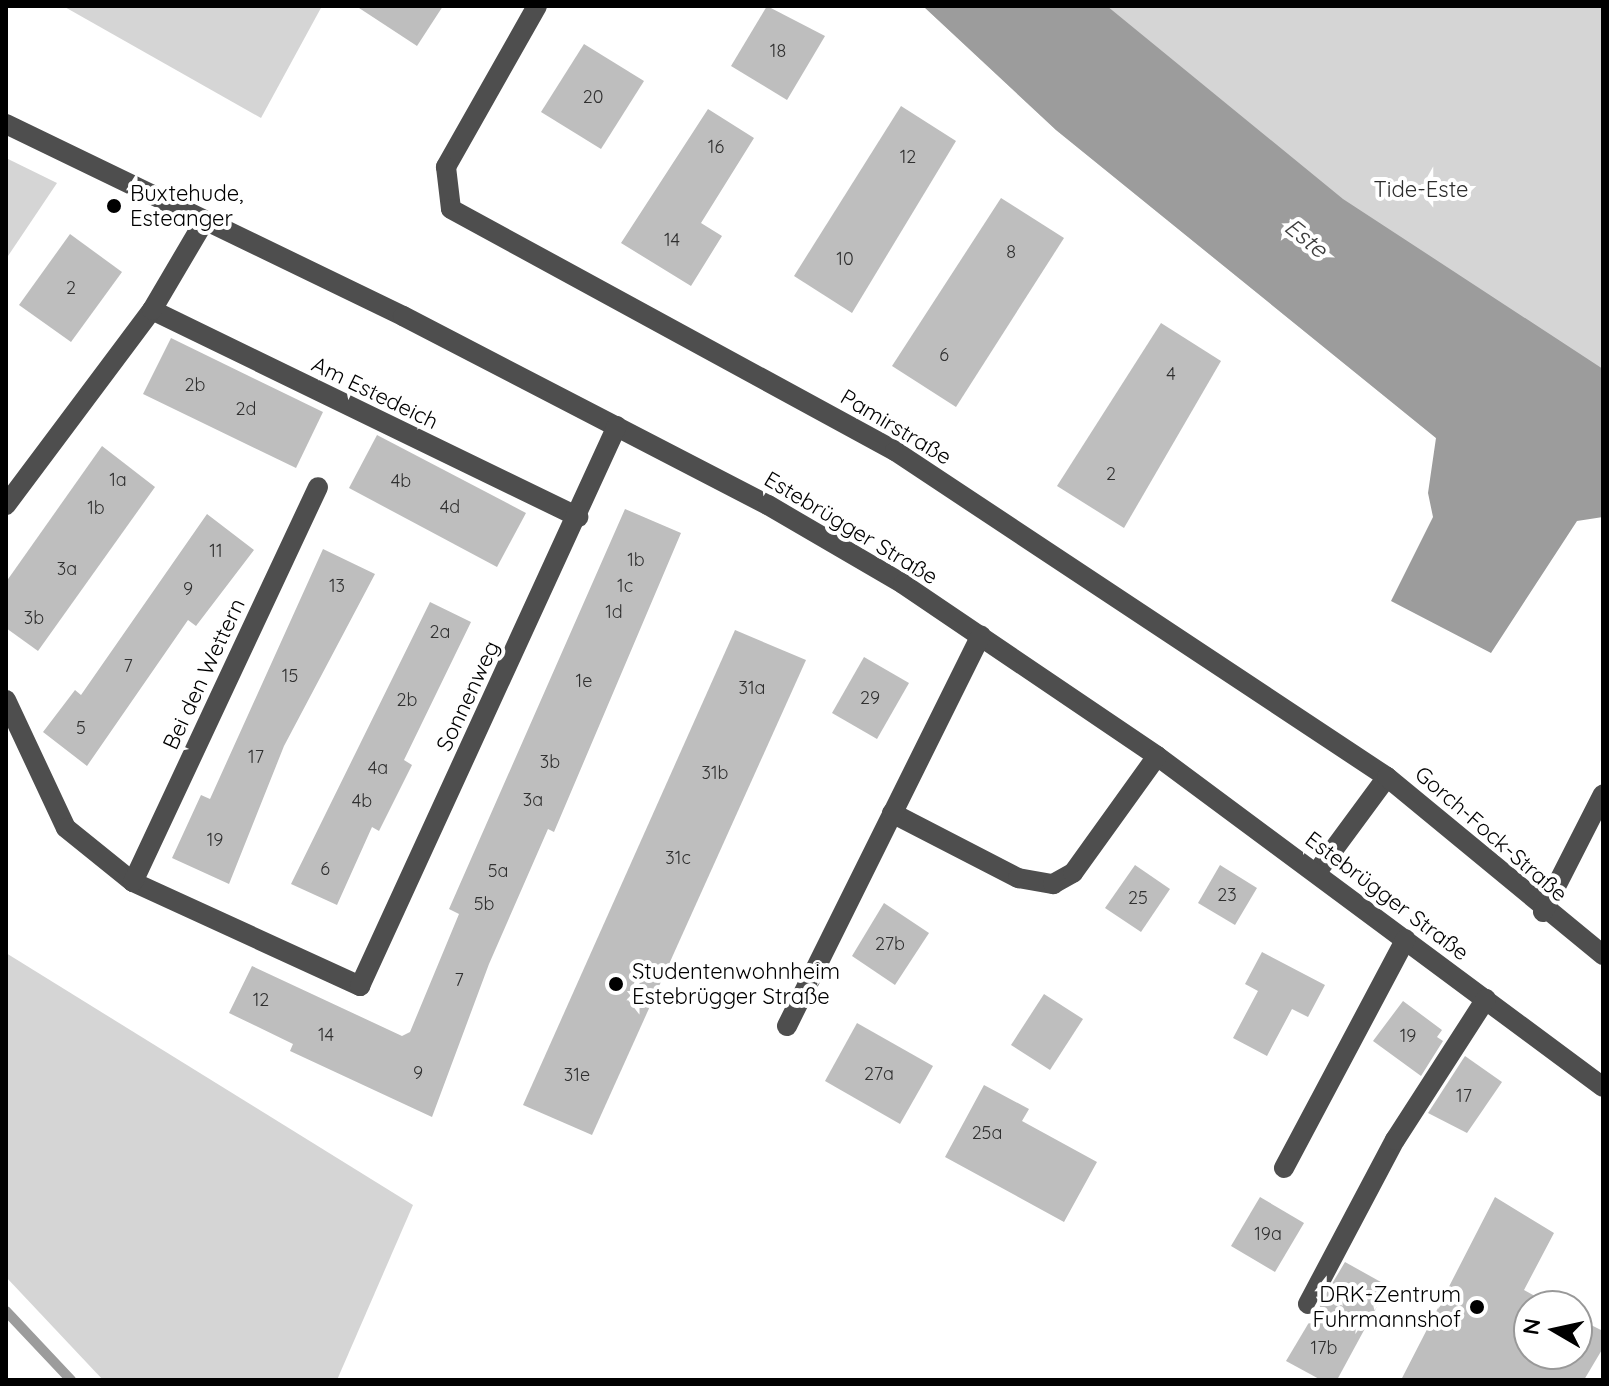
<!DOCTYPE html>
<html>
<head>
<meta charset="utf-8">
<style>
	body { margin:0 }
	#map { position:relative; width:1609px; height:1386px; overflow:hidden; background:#fff; font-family:Quicksand,sans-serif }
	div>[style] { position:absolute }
	.green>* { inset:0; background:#d5d5d5 }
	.water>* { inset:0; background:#9c9c9c }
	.stream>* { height:10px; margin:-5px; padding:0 5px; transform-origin:5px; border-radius:5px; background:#9c9c9c }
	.building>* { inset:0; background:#bebebe }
	.minor>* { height:20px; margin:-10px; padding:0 10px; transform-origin:10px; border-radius:10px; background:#4e4e4e }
	.dots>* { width:22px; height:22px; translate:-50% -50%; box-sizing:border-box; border:4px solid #fff; border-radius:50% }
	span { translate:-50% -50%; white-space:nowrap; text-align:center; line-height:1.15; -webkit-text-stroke:8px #fff; paint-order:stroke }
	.number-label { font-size:18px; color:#303030 }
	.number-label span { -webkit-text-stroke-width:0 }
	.park-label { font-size:22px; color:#2c2c2c }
	.poi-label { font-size:22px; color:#000 }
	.left { translate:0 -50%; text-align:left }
	.right { translate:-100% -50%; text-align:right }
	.street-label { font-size:22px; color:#000 }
	.water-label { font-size:24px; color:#3d3d3d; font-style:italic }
	.frame { position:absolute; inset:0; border:8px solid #000; pointer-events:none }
	.north { position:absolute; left:1513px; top:1290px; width:80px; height:80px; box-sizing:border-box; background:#fff; border:2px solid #999; border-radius:50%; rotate:279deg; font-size:22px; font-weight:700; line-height:32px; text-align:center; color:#000 }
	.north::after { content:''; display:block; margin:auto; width:28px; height:36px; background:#000; clip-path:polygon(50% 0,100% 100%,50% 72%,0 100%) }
</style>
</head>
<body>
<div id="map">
	<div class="green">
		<div style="clip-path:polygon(63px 6px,322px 6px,261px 118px)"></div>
		<div style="clip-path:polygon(923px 6px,1603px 6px,1603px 517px,1436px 438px,1056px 130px)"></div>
		<div style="clip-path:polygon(6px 158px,57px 183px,6px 259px)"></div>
		<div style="clip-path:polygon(6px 953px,413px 1205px,337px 1380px,103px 1380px,6px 1277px)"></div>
	</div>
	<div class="water">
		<div style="clip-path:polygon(923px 6px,1107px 6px,1343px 199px,1603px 369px,1603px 517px,1577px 521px,1491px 653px,1391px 601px,1433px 517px,1428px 493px,1436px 438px,1056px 130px)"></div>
	</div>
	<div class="stream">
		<div style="left:6px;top:1311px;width:95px;rotate:46.7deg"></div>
	</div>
	<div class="building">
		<div style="clip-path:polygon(356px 6px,443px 6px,417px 46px)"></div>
		<div style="clip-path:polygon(767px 6px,825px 36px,787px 100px,731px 66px)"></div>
		<div style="clip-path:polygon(584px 44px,644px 81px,601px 149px,541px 112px)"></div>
		<div style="clip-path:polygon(901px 106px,956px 141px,852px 313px,794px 276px)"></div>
		<div style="clip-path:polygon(708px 109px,754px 138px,701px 223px,722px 236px,691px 286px,621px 243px)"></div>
		<div style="clip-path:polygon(1001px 198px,1064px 238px,956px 407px,892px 366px)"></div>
		<div style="clip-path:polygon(70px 234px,122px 272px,71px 342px,19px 305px)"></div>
		<div style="clip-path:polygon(1161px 323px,1221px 361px,1124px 528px,1057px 486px)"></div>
		<div style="clip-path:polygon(171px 338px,323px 412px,296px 468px,143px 394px)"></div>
		<div style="clip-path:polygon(377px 435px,526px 513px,497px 567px,349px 488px)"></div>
		<div style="clip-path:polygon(102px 446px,155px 487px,38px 651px,6px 628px,6px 582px)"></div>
		<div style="clip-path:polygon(625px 509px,681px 533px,554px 832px,548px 829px,489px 964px,432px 1117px,290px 1051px,293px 1044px,229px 1013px,252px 966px,402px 1036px,410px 1032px,459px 914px,449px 909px)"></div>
		<div style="clip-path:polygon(207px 514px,254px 550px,196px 626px,188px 620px,87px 766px,43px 732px,75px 690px,81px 695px)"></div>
		<div style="clip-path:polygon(323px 549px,375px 574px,284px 746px,229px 884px,172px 858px,201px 795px,210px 799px)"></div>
		<div style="clip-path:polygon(430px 602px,471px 622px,404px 760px,412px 765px,379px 831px,372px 827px,337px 905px,291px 884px)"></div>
		<div style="clip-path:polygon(735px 630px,806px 660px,592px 1135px,523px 1105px)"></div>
		<div style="clip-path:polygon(864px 657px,909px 683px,877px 739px,832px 713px)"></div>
		<div style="clip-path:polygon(1135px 865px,1170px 889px,1141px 932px,1105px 908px)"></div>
		<div style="clip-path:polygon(1220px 865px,1257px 888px,1235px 925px,1198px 903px)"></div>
		<div style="clip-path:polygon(884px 903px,929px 933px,895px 985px,852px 956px)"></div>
		<div style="clip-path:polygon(1262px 952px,1325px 985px,1308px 1017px,1292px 1009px,1267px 1056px,1233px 1038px,1258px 991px,1245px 984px)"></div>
		<div style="clip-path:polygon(1044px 994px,1083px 1019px,1050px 1070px,1011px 1045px)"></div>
		<div style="clip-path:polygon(1403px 1001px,1442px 1030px,1437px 1037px,1443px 1041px,1421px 1076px,1373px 1041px)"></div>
		<div style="clip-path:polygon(857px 1023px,933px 1066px,900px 1124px,825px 1081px)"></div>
		<div style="clip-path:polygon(1465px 1056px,1502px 1082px,1467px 1133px,1428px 1113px)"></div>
		<div style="clip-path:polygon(984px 1085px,1029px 1109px,1022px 1121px,1097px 1162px,1064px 1222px,945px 1157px)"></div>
		<div style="clip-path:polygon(1260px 1197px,1304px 1223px,1275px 1272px,1231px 1246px)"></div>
		<div style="clip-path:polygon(1495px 1197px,1554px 1233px,1524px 1290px,1553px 1306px,1529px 1306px,1529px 1354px,1577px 1354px,1577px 1318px,1603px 1331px,1603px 1348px,1584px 1380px,1401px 1380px)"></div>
		<div style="clip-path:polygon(1345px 1262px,1388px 1286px,1337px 1380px,1321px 1380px,1286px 1361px)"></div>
	</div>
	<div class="minor">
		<div style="left:537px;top:6px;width:185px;rotate:119.5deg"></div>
		<div style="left:446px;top:167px;width:42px;rotate:83.2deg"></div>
		<div style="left:451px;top:209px;width:506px;rotate:28.59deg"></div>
		<div style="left:895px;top:451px;width:590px;rotate:33.53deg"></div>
		<div style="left:1387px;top:777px;width:118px;rotate:126.4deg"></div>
		<div style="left:6px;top:124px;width:441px;rotate:25.8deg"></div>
		<div style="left:403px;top:316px;width:411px;rotate:27.4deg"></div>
		<div style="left:768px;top:505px;width:156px;rotate:30.3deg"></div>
		<div style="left:903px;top:584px;width:307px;rotate:34.1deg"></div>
		<div style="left:1157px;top:756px;width:555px;rotate:36.58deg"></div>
		<div style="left:152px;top:310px;width:474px;rotate:25.9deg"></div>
		<div style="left:6px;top:505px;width:244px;rotate:-53.2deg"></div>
		<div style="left:152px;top:310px;width:104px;rotate:-59.5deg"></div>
		<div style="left:6px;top:700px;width:141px;rotate:64.9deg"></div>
		<div style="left:66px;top:828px;width:86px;rotate:38.9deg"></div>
		<div style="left:133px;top:882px;width:250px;rotate:24.6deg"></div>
		<div style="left:360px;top:986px;width:616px;rotate:-65.35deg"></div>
		<div style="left:1387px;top:777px;width:280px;rotate:39.5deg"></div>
		<div style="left:892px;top:813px;width:142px;rotate:27.3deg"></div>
		<div style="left:1018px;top:878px;width:36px;rotate:10deg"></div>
		<div style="left:1053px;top:884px;width:23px;rotate:-29deg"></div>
		<div style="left:1073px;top:873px;width:144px;rotate:-54.3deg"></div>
		<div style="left:133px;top:882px;width:436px;rotate:-64.9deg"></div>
		<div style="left:1543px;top:912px;width:132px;rotate:-63deg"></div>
		<div style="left:787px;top:1026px;width:436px;rotate:-63.6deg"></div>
		<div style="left:1284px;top:1168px;width:259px;rotate:-62deg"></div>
		<div style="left:1308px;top:1304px;width:186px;rotate:-62.1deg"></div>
		<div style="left:1395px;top:1140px;width:168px;rotate:-57.2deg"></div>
	</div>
	<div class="dots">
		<div style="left:114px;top:206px;background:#000"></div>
		<div style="left:616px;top:984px;background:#000"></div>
		<div style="left:1477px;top:1307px;background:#000"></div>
	</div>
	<div class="number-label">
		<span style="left:778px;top:51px">18</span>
		<span style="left:593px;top:97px">20</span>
		<span style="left:716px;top:147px">16</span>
		<span style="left:908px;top:157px">12</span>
		<span style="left:672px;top:240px">14</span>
		<span style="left:1011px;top:252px">8</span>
		<span style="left:845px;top:259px">10</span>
		<span style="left:71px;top:288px">2</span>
		<span style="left:944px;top:355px">6</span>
		<span style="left:1171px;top:374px">4</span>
		<span style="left:195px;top:385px">2b</span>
		<span style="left:246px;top:409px">2d</span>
		<span style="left:1111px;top:474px">2</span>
		<span style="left:118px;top:480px">1a</span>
		<span style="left:401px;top:481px">4b</span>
		<span style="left:450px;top:507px">4d</span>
		<span style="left:96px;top:508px">1b</span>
		<span style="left:216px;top:551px">11</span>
		<span style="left:636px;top:560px">1b</span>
		<span style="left:67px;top:569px">3a</span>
		<span style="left:337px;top:586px">13</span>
		<span style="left:625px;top:586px">1c</span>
		<span style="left:188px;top:589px">9</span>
		<span style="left:614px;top:612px">1d</span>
		<span style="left:34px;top:618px">3b</span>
		<span style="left:440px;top:632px">2a</span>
		<span style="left:128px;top:666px">7</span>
		<span style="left:290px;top:676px">15</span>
		<span style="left:584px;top:681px">1e</span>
		<span style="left:752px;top:688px">31a</span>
		<span style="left:870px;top:698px">29</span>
		<span style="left:407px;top:700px">2b</span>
		<span style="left:81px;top:728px">5</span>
		<span style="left:256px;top:757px">17</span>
		<span style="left:550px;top:762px">3b</span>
		<span style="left:378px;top:768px">4a</span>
		<span style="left:715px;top:773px">31b</span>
		<span style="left:533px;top:800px">3a</span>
		<span style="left:362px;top:801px">4b</span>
		<span style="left:215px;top:840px">19</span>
		<span style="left:678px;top:858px">31c</span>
		<span style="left:325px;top:869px">6</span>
		<span style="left:498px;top:871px">5a</span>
		<span style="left:1227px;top:895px">23</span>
		<span style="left:1138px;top:898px">25</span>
		<span style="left:484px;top:904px">5b</span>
		<span style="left:890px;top:944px">27b</span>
		<span style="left:459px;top:980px">7</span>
		<span style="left:261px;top:1000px">12</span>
		<span style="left:326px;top:1035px">14</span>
		<span style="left:1408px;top:1036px">19</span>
		<span style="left:418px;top:1073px">9</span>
		<span style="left:879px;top:1074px">27a</span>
		<span style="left:577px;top:1075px">31e</span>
		<span style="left:1464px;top:1096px">17</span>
		<span style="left:987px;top:1133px">25a</span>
		<span style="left:1268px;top:1234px">19a</span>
		<span style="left:1324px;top:1348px">17b</span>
	</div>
	<div class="park-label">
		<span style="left:1421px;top:190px">Tide-Este</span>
	</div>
	<div class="poi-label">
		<span class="left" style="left:130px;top:206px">Buxtehude,<br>Esteanger</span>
		<span class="left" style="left:632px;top:984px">Studentenwohnheim<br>Estebrügger Straße</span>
		<span class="right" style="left:1461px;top:1307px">DRK-Zentrum<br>Fuhrmannshof</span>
	</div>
	<div class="street-label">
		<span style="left:375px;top:393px;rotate:26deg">Am Estedeich</span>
		<span style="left:896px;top:427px;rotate:31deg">Pamirstraße</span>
		<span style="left:851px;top:528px;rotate:31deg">Estebrügger Straße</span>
		<span style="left:204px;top:674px;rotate:-65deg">Bei den Wettern</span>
		<span style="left:468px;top:696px;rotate:-65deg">Sonnenweg</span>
		<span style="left:1491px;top:834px;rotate:41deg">Gorch-Fock-Straße</span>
		<span style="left:1387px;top:896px;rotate:37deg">Estebrügger Straße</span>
	</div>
	<div class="water-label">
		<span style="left:1306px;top:238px;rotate:39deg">Este</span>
	</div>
	<div class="frame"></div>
	<div class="north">N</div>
</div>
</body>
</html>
